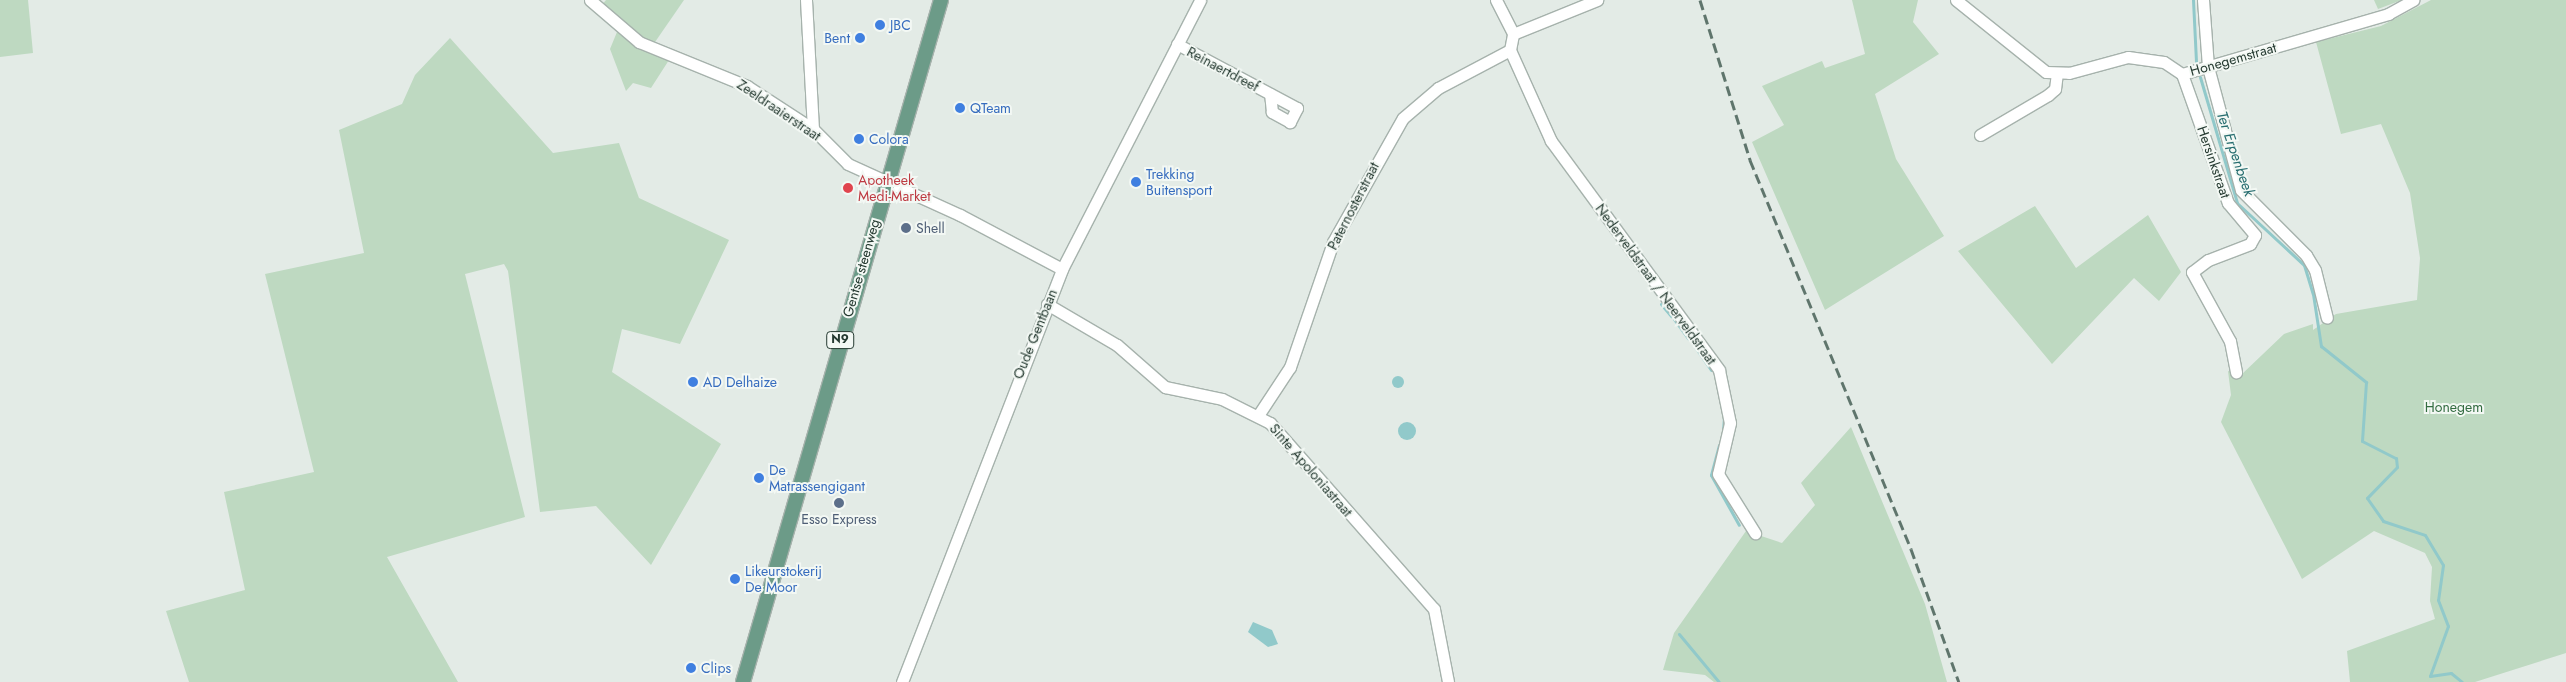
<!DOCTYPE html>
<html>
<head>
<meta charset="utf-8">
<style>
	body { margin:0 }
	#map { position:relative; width:2566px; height:682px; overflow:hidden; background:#e3ebe6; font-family:Jost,sans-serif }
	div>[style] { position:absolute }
	.green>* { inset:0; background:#bed9c1 }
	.water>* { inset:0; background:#91c9ca }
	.round { border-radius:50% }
	.stream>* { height:3px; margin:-1.5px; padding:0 1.5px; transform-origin:1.5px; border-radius:1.5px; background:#91c9ca }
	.roads { filter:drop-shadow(1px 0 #a6b2ac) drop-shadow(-1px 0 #a6b2ac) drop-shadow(0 1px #a6b2ac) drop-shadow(0 -1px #a6b2ac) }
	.minor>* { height:11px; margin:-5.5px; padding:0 5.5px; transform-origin:5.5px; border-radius:5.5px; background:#fff }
	.major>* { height:14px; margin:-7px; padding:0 7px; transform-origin:7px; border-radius:7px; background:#6c9b88 }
	.rail>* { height:3px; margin-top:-1.5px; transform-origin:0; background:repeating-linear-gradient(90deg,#5f756c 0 10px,transparent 0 15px) }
	.dots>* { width:14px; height:14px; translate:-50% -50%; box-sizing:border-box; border:2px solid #f3f8f4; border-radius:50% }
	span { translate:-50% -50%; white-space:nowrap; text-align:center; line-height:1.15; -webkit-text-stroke:4px #f3f8f4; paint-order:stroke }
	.shield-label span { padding:1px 4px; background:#f3f8f4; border:1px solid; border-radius:4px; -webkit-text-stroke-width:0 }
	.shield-label { font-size:12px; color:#253a31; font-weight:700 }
	.shop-label { font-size:14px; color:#366cbe }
	.left { translate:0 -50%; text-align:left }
	.right { translate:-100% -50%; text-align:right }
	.street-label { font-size:14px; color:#253a31 }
	.health-label { font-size:14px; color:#be3a42 }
	.service-label { font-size:14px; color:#4e5e75 }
	.park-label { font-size:14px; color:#336c41 }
	.water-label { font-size:15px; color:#266d6f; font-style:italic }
</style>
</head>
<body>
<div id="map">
	<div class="green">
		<div style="clip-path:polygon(0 0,28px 0,33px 53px,0 57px)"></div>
		<div style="clip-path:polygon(606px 0,684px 0,653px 45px,601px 6px)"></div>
		<div style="clip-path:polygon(1852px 0,1918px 0,1913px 22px,1939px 54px,1875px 94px,1896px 159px,1944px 236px,1825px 310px,1752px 142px,1784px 125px,1762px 86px,1822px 61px,1825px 68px,1865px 54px)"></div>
		<div style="clip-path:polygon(2374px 0,2402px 0,2378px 9px)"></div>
		<div style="clip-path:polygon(2431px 0,2566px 0,2566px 653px,2475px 682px,2350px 682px,2347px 651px,2435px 619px,2430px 601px,2432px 567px,2425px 553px,2374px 531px,2302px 579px,2221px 422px,2231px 395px,2228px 371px,2241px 375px,2284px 334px,2313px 324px,2313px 330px,2336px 314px,2417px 300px,2420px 258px,2410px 193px,2381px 124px,2341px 134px,2316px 42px,2381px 26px)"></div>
		<div style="clip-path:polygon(617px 32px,669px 60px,651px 88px,633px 83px,626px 91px,610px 49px)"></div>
		<div style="clip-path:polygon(450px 38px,553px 153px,619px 143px,639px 198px,729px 240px,680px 344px,622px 329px,612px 372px,721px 444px,651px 565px,596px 506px,540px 512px,508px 271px,504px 264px,465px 274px,525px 517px,387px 557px,458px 682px,189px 682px,166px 611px,245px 590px,224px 492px,314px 472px,265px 274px,364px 253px,339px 130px,402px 104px,415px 75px)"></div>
		<div style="clip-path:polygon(2035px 206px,2076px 268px,2148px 215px,2181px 272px,2159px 301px,2134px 278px,2052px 364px,1958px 251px)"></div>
		<div style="clip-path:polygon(1851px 427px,1925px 604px,1947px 682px,1714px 682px,1705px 675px,1663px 670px,1674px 633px,1746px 531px,1782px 543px,1815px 505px,1801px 483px)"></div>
	</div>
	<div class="water">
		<div class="round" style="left:1392px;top:376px;width:12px;height:12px"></div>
		<div class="round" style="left:1398px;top:422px;width:18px;height:18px"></div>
		<div style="clip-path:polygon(1253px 622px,1272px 630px,1278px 644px,1268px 647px,1248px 632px)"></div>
	</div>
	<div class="stream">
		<div style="left:2193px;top:0;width:62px;rotate:87.2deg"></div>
		<div style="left:2200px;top:77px;width:131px;rotate:73.6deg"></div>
		<div style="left:2237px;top:203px;width:91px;rotate:42.8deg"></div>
		<div style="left:2304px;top:265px;width:30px;rotate:73deg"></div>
		<div style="left:2313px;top:294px;width:53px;rotate:81.3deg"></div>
		<div style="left:2321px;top:346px;width:58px;rotate:38.7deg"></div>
		<div style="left:2366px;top:382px;width:59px;rotate:93.9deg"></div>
		<div style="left:2362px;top:441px;width:38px;rotate:27deg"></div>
		<div style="left:2396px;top:458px;width:9px;rotate:84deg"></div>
		<div style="left:2397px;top:467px;width:43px;rotate:134.1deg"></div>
		<div style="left:2367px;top:498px;width:28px;rotate:55deg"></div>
		<div style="left:2383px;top:521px;width:44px;rotate:18.4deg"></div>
		<div style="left:2425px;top:535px;width:35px;rotate:59deg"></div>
		<div style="left:2443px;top:565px;width:35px;rotate:98deg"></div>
		<div style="left:2438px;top:600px;width:28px;rotate:69deg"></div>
		<div style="left:2448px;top:626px;width:53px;rotate:109.8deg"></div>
		<div style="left:2430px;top:676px;width:21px;rotate:-8deg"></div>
		<div style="left:2451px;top:673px;width:14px;rotate:39deg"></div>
		<div style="left:1661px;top:304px;width:16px;rotate:50deg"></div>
		<div style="left:1674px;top:319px;width:24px;rotate:54deg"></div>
		<div style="left:1695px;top:347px;width:28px;rotate:55deg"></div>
		<div style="left:1723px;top:431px;width:16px;rotate:-86deg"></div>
		<div style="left:1719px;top:445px;width:31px;rotate:105deg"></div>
		<div style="left:1711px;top:475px;width:57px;rotate:60.8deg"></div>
		<div style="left:1679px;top:634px;width:62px;rotate:50.2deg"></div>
	</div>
	<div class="roads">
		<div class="minor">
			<div style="left:590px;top:0;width:65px;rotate:40.6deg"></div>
			<div style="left:639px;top:42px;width:117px;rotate:22.2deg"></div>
			<div style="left:747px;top:86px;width:79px;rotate:33.1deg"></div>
			<div style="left:813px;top:129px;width:49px;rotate:45deg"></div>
			<div style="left:848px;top:164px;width:123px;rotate:24.5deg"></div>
			<div style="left:960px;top:215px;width:115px;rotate:27.9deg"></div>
			<div style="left:806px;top:0;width:129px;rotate:86.9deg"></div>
			<div style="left:1496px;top:0;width:38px;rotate:63deg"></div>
			<div style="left:1956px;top:0;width:115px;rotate:38.7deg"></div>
			<div style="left:2046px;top:72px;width:23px;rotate:2deg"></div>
			<div style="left:2069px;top:73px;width:61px;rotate:-15.2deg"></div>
			<div style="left:2128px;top:57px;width:36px;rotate:8deg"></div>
			<div style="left:2164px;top:62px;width:22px;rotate:34deg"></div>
			<div style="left:2182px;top:74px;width:137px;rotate:70.4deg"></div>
			<div style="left:2228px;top:203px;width:42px;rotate:49.8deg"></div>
			<div style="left:2255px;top:235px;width:10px;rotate:119deg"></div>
			<div style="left:2250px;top:244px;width:45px;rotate:159.1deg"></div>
			<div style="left:2208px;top:260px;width:20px;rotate:143deg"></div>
			<div style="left:2192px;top:272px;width:79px;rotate:61.2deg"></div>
			<div style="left:2230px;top:341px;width:32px;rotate:79deg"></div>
			<div style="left:2203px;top:0;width:67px;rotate:85.7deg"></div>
			<div style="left:2208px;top:67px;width:127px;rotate:75deg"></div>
			<div style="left:2241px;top:190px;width:92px;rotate:45deg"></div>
			<div style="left:2306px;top:255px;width:17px;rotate:59deg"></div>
			<div style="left:2315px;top:270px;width:49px;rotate:76deg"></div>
			<div style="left:1177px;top:44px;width:136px;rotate:28.1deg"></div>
			<div style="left:1297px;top:108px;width:16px;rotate:117deg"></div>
			<div style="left:1290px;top:122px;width:21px;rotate:-151deg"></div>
			<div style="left:1272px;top:112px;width:18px;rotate:-96deg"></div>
			<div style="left:1510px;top:50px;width:100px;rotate:65.7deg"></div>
			<div style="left:1551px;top:141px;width:284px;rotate:53.7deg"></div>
			<div style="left:1719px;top:370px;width:54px;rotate:78.3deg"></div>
			<div style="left:1730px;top:423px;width:52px;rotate:103.2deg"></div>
			<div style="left:1718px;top:474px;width:70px;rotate:57.9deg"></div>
			<div style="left:1510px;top:50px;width:16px;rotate:-79deg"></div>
			<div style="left:1513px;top:34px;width:91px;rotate:-22deg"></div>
			<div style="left:2182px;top:74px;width:215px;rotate:-16.2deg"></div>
			<div style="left:2388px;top:14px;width:29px;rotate:-29deg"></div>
			<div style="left:1980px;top:135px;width:79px;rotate:-30.5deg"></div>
			<div style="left:2048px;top:95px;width:9px;rotate:-41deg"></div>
			<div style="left:2055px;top:89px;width:16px;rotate:-83deg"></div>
			<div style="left:1047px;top:304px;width:81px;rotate:30.4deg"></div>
			<div style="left:1117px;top:345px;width:64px;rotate:41.2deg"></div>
			<div style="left:1165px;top:387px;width:58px;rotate:11.9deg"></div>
			<div style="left:1222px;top:399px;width:54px;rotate:26.6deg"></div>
			<div style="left:1270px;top:423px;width:248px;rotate:48.6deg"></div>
			<div style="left:1434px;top:609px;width:74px;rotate:79.1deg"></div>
			<div style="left:1259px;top:414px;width:56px;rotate:-56.6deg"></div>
			<div style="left:1290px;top:367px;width:132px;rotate:-71deg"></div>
			<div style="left:1333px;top:242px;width:142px;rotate:-60.6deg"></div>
			<div style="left:1403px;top:118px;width:46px;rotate:-40.6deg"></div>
			<div style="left:1438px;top:88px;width:81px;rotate:-27.8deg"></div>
			<div style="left:902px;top:682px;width:443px;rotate:-68.8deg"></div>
			<div style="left:1062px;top:269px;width:302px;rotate:-62.8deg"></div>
		</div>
		<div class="major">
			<div style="left:743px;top:682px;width:710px;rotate:-73.81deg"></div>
		</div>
	</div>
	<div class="rail">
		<div style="left:1700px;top:0;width:168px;rotate:72.6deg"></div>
		<div style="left:1750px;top:160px;width:421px;rotate:67.5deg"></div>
		<div style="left:1911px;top:549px;width:141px;rotate:70.2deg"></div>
	</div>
	<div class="dots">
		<div style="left:880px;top:25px;background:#3f7fe0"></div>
		<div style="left:860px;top:38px;background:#3f7fe0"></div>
		<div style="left:960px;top:108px;background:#3f7fe0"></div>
		<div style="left:859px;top:139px;background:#3f7fe0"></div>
		<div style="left:1136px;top:182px;background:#3f7fe0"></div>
		<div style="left:848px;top:188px;background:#e0444e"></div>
		<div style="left:906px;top:228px;background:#5c6f8a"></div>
		<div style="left:693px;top:382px;background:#3f7fe0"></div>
		<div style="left:759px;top:478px;background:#3f7fe0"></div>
		<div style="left:839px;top:503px;background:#5c6f8a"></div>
		<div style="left:735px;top:579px;background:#3f7fe0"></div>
		<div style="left:691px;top:668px;background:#3f7fe0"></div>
	</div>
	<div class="shield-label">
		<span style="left:840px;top:340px">N9</span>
	</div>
	<div class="shop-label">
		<span class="left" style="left:890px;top:25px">JBC</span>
		<span class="right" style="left:850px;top:38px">Bent</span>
		<span class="left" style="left:970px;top:108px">QTeam</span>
		<span class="left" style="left:869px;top:139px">Colora</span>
		<span class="left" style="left:1146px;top:182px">Trekking<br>Buitensport</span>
		<span class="left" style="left:703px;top:382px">AD Delhaize</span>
		<span class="left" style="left:769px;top:478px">De<br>Matrassengigant</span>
		<span class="left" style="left:745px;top:579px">Likeurstokerij<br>De Moor</span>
		<span class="left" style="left:701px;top:668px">Clips</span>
	</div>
	<div class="street-label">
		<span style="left:2233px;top:59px;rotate:-16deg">Honegemstraat</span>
		<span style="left:1223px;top:69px;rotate:28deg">Reinaertdreef</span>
		<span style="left:779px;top:110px;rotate:34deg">Zeeldraaierstraat</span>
		<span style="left:2214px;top:162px;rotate:71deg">Hersinkstraat</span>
		<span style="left:1353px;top:206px;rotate:-63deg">Paternosterstraat</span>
		<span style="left:861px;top:268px;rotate:-74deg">Gentse steenweg</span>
		<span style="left:1656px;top:284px;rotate:54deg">Nederveldstraat / Neerveldstraat</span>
		<span style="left:1035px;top:334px;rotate:-68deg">Oude Gentbaan</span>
		<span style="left:1311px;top:470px;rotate:49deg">Sinte Apoloniastraat</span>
	</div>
	<div class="health-label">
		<span class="left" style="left:858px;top:188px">Apotheek<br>Medi-Market</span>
	</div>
	<div class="service-label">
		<span class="left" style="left:916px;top:228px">Shell</span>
		<span style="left:839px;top:519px">Esso Express</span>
	</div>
	<div class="park-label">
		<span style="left:2454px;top:407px">Honegem</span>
	</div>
	<div class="water-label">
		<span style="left:2235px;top:154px;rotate:71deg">Ter Erpenbeek</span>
	</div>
</div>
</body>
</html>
